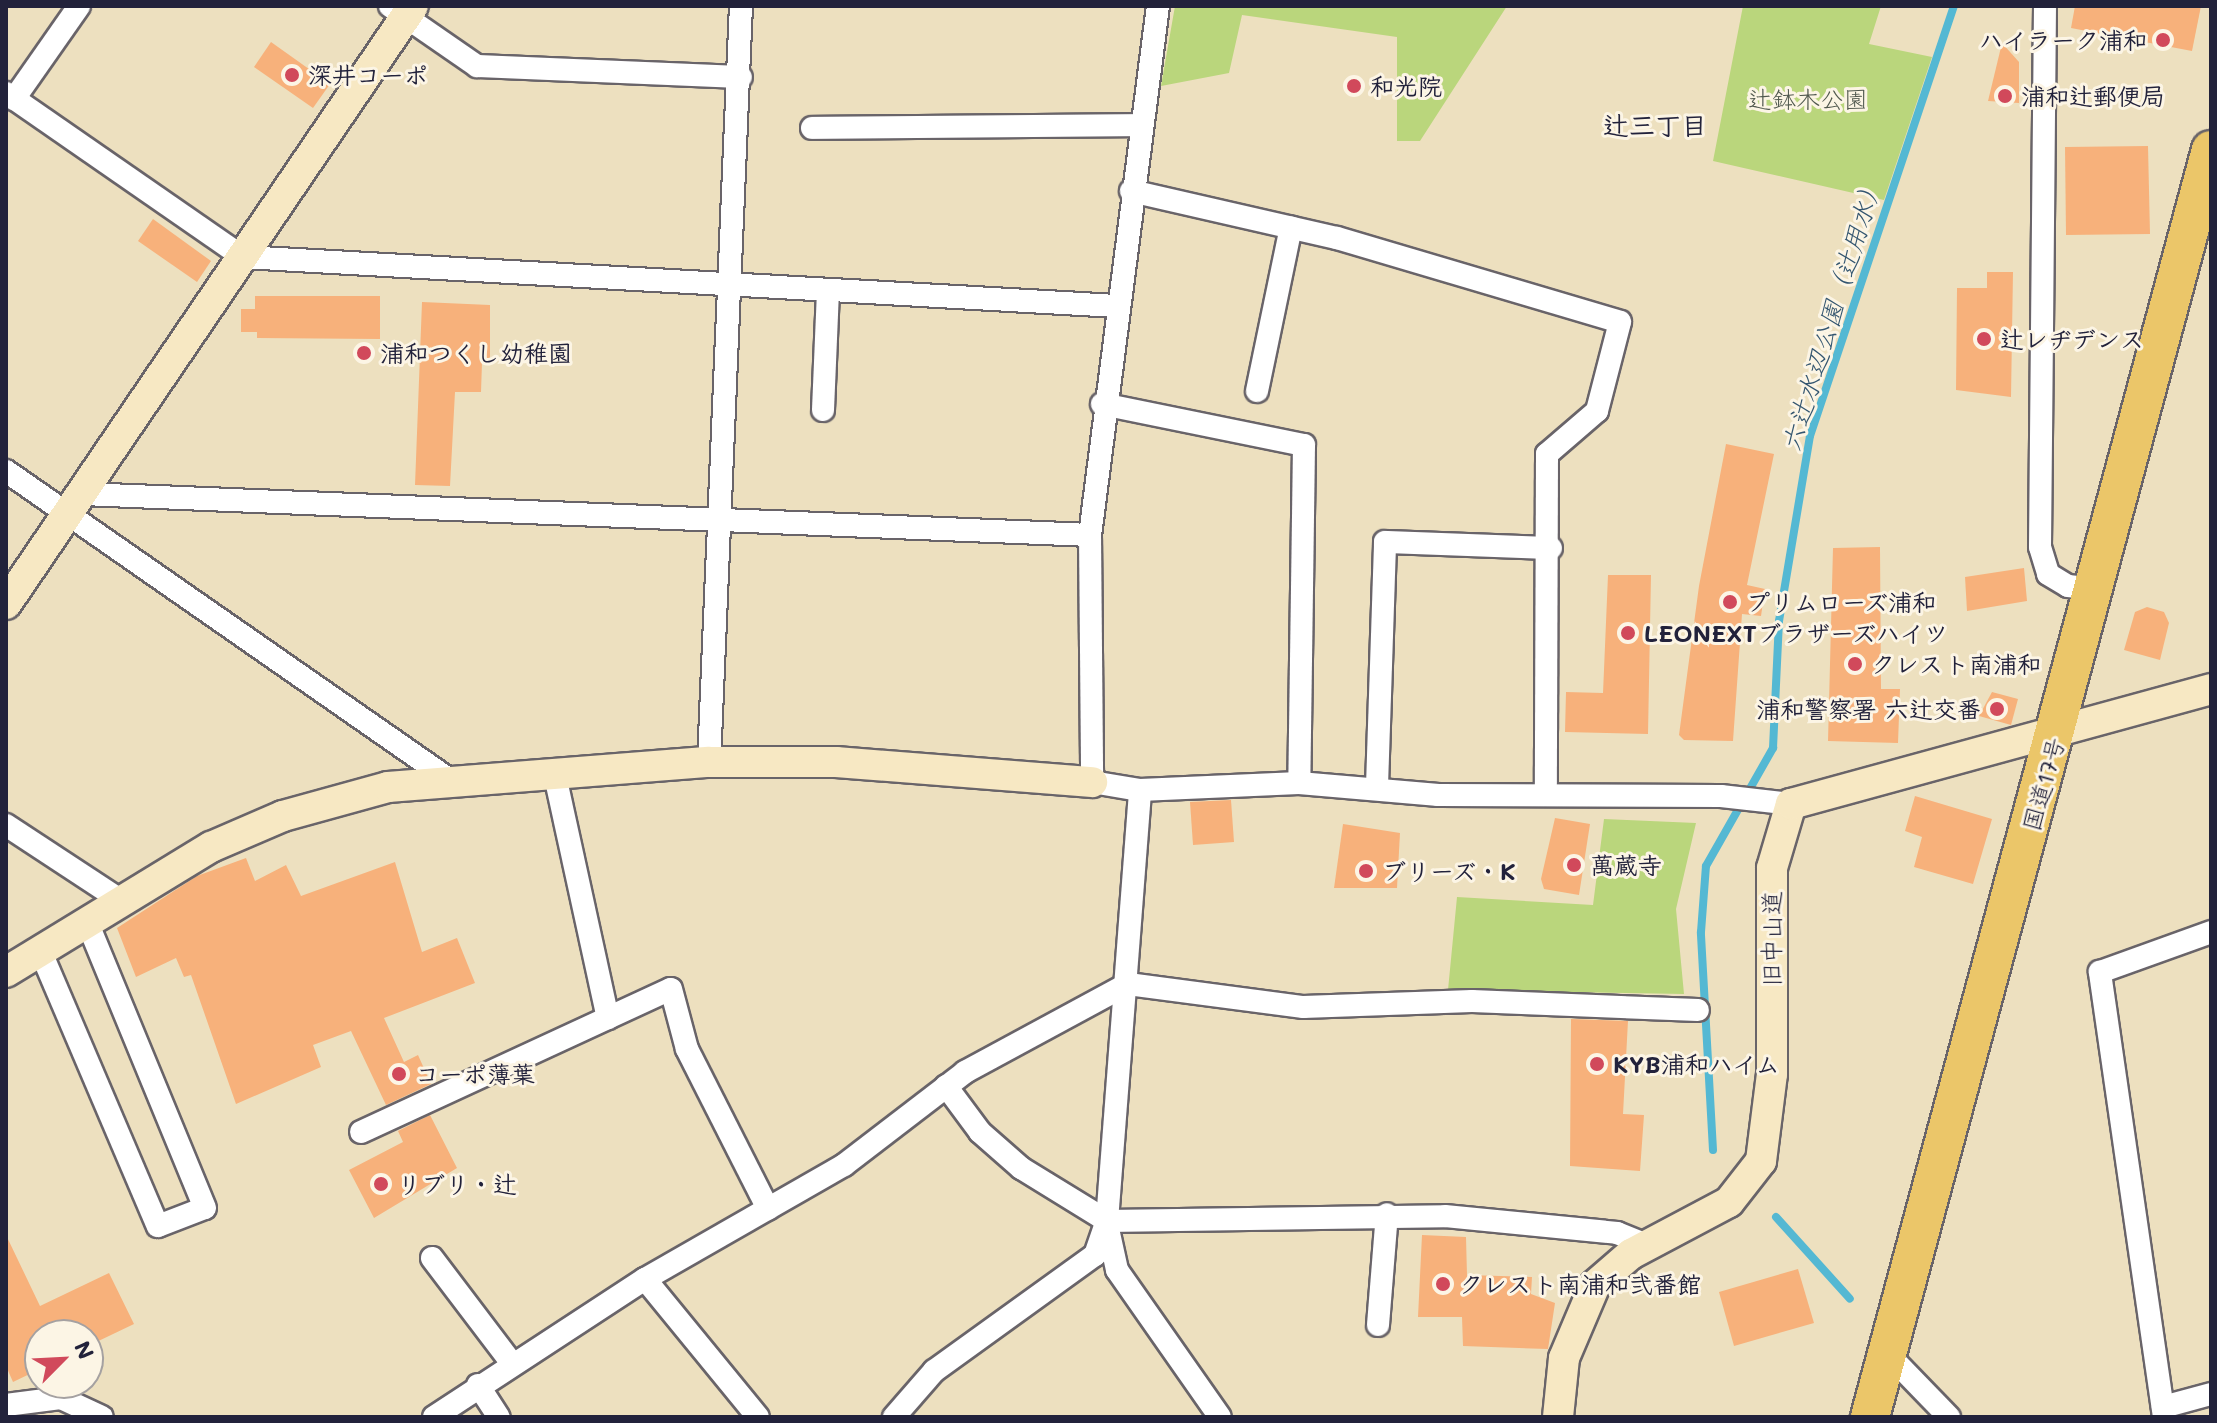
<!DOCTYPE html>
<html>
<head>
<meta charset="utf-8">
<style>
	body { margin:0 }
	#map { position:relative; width:2217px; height:1423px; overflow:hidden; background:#ede0bf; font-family:Mali,"Klee One",sans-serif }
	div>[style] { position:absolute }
	.green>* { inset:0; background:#bad67c }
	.stream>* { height:8px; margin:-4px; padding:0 4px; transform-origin:4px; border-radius:4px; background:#54b8d3 }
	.building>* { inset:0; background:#f7b17b }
	.roads { filter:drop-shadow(2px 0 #696469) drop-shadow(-2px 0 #696469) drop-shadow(0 2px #696469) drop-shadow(0 -2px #696469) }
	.street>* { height:22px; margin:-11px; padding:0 11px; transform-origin:11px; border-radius:11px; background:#fff }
	.secondary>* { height:30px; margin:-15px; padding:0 15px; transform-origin:15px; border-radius:15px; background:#f7e8c3 }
	.highway>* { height:38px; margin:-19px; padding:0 19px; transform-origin:19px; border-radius:19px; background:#ebc669 }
	.dots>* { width:22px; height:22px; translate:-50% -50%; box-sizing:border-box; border:4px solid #fcf5e5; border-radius:50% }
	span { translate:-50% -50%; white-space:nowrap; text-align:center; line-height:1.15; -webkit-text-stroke:6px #fcf5e5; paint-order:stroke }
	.poi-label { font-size:24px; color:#22223b; font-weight:700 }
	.right { translate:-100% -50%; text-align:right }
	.left { translate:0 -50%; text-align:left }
	.park-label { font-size:24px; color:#50584e }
	.street-label { font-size:24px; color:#22223b }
	.neighbourhood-label { font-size:26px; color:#22223b; font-weight:700 }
	.water-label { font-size:26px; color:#345670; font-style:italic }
	.frame { position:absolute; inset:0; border:8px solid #22223b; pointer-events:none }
	.north { position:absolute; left:24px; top:1319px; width:80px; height:80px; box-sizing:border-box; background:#fcf5e5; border:2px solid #a5a1a1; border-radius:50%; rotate:66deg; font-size:22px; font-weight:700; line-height:32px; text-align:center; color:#22223b }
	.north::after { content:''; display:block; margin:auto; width:28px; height:36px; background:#d1495b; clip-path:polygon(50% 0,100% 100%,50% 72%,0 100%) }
</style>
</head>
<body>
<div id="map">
	<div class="green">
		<div style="clip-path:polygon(1175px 6px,1507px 6px,1420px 141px,1397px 141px,1397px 37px,1242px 15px,1229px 73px,1161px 86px)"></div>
		<div style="clip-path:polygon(1743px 6px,1881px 6px,1869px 44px,1932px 57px,1884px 200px,1713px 161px)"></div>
		<div style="clip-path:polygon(1604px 819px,1696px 823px,1676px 909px,1684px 994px,1448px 990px,1457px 897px,1593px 905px)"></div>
	</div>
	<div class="stream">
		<div style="left:1713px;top:1150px;width:218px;rotate:-93.2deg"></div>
		<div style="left:1701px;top:932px;width:66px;rotate:-85.7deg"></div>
		<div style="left:1706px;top:866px;width:136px;rotate:-60.4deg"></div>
		<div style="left:1773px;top:748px;width:127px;rotate:-87.3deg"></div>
		<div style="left:1779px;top:621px;width:188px;rotate:-80.5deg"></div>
		<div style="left:1810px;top:436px;width:453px;rotate:-71.5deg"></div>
		<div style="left:1776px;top:1217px;width:110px;rotate:47.9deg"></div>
	</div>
	<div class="building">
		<div style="clip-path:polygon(2075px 6px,2201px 6px,2192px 51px,2071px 28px)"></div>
		<div style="clip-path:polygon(271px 42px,330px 84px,313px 108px,254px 67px)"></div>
		<div style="clip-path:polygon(2002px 43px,2019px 62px,2019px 103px,1988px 101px)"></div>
		<div style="clip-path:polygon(2148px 146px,2150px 234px,2066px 235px,2065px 147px)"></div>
		<div style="clip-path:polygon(153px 219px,211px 261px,197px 282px,138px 241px)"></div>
		<div style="clip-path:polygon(1987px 272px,2013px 272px,2011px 397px,1956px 390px,1957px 288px,1987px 288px)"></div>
		<div style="clip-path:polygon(255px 296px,380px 296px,380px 339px,257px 338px,257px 332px,241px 332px,241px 309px,255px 309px)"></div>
		<div style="clip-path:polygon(422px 302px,490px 305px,490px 364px,482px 363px,481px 392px,455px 392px,450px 486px,415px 485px)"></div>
		<div style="clip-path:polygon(1726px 444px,1774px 454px,1747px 585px,1765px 589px,1761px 616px,1742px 614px,1733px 741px,1684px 740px,1679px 735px,1699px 586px)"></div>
		<div style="clip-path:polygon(1880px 547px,1881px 689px,1900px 689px,1898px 743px,1828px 741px,1833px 548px)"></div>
		<div style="clip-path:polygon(2024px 568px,2027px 601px,1967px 611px,1965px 577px)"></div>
		<div style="clip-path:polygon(1608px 575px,1651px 575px,1648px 734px,1565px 732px,1566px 692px,1603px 693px)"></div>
		<div style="clip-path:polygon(2147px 607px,2164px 612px,2169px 623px,2160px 660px,2124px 650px,2135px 612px)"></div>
		<div style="clip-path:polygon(1992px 692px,2018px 699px,2011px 725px,1979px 716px)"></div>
		<div style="clip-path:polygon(1915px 796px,1992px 819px,1973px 884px,1914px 867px,1922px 837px,1905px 831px)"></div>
		<div style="clip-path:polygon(1231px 800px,1234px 842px,1193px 845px,1190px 802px)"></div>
		<div style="clip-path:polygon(1555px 818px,1590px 824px,1579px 895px,1544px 889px,1541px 879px)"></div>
		<div style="clip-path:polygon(1343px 824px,1400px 833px,1397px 888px,1334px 888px)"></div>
		<div style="clip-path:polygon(246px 858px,255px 881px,286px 865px,301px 896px,395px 862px,422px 952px,457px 938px,475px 983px,384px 1018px,404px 1062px,418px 1055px,431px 1084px,386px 1105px,351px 1031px,313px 1045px,321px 1067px,236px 1104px,191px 975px,184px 977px,176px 958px,136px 977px,117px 928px,197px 876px)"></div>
		<div style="clip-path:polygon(1571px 1019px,1628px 1021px,1623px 1114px,1644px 1115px,1640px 1171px,1570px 1166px)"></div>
		<div style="clip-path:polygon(430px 1115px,457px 1168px,374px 1218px,349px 1170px,403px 1142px,398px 1131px)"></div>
		<div style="clip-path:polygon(6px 1235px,40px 1306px,109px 1273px,134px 1324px,88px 1346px,88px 1335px,40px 1335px,40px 1369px,13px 1382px,6px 1366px)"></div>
		<div style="clip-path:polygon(1422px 1235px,1466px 1237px,1467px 1275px,1532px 1277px,1531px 1294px,1555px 1303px,1548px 1349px,1463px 1346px,1462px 1317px,1418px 1317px)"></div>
		<div style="clip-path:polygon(1798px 1269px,1814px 1323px,1734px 1346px,1719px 1292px)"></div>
	</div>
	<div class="roads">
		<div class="street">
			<div style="left:390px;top:6px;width:106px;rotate:34.6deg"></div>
			<div style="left:477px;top:66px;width:264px;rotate:2.4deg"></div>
			<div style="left:1158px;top:6px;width:533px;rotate:97.32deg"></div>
			<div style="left:1090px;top:535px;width:247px;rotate:89.5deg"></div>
			<div style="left:1092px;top:782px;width:49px;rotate:9.5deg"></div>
			<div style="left:1140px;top:790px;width:159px;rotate:-2.5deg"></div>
			<div style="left:1299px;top:783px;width:140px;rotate:4.9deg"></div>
			<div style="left:1438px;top:795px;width:283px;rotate:0.2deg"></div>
			<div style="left:1721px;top:796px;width:70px;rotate:6.5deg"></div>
			<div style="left:2045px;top:6px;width:541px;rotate:90.53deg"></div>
			<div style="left:2040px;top:547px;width:28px;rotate:73deg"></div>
			<div style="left:2048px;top:574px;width:23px;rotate:31deg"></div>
			<div style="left:2068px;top:586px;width:29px;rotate:6deg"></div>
			<div style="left:6px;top:93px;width:288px;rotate:34.7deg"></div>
			<div style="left:243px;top:257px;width:874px;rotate:3.21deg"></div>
			<div style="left:14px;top:99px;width:113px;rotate:-55deg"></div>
			<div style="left:812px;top:128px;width:327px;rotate:-0.5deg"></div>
			<div style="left:1131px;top:191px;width:211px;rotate:12.9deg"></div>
			<div style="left:1337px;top:238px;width:295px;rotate:16.5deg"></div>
			<div style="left:1620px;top:322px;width:92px;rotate:104.5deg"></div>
			<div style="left:1597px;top:411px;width:66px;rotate:139.3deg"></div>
			<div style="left:1547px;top:454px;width:339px;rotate:90.2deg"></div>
			<div style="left:1257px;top:391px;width:167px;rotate:-78.3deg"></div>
			<div style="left:1102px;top:404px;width:206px;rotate:11.5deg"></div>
			<div style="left:1304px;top:445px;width:338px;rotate:90.8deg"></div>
			<div style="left:823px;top:410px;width:120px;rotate:-87.6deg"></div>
			<div style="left:6px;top:471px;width:537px;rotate:34.84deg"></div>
			<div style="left:83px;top:494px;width:1008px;rotate:2.33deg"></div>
			<div style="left:709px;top:762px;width:757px;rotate:-87.58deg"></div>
			<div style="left:554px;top:771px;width:253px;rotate:77.7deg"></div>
			<div style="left:1377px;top:786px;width:244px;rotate:-88.1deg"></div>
			<div style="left:1385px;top:542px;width:166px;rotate:2.1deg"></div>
			<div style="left:6px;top:825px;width:136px;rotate:33.3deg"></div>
			<div style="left:40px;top:950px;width:300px;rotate:66.9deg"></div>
			<div style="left:158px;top:1226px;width:50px;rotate:-21deg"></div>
			<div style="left:205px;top:1208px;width:310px;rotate:-112.4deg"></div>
			<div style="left:946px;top:1086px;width:57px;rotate:53.5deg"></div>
			<div style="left:980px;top:1132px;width:55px;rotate:41.3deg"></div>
			<div style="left:1021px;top:1168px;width:101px;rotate:31.6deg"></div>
			<div style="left:1107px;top:1221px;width:338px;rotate:-0.8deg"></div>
			<div style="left:1445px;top:1216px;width:173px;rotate:5.6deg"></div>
			<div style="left:1617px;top:1233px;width:32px;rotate:22deg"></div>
			<div style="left:361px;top:1132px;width:341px;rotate:-24.8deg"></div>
			<div style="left:671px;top:989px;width:62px;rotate:75.1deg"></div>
			<div style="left:687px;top:1049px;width:179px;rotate:63.1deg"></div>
			<div style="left:1107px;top:1224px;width:47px;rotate:77.7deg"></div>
			<div style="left:1117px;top:1270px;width:179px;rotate:55deg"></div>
			<div style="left:432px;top:1258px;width:131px;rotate:52.8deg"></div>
			<div style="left:645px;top:1279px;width:178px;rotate:50.7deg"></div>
			<div style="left:1378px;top:1325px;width:111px;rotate:-85.4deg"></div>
			<div style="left:1887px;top:1353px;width:89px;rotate:45.9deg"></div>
			<div style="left:478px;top:1385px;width:38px;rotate:57deg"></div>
			<div style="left:6px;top:1405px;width:55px;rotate:-7.3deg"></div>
			<div style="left:61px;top:1398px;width:45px;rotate:24.9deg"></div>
			<div style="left:2163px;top:1407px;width:50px;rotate:-15.2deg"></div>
			<div style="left:434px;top:1417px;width:252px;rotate:-33.2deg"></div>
			<div style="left:645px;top:1279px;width:229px;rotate:-29.8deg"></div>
			<div style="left:844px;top:1165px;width:153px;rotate:-37.5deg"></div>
			<div style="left:965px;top:1072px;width:185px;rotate:-28.4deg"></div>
			<div style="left:1128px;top:984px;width:177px;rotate:7.5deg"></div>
			<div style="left:1303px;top:1007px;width:169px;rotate:-2deg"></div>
			<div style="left:1472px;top:1001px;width:226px;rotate:2.3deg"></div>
			<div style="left:894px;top:1417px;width:61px;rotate:-49deg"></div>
			<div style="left:934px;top:1371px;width:198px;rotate:-35.8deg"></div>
			<div style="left:1095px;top:1255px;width:36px;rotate:-71deg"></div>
			<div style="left:1107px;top:1221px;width:432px;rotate:-85.6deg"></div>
			<div style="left:2164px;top:1417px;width:450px;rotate:-98.2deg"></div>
			<div style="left:2100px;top:972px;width:118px;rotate:-19.8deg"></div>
		</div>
		<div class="secondary">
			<div style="left:6px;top:604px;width:723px;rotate:-55.76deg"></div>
			<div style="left:6px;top:972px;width:240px;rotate:-31.4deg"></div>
			<div style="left:211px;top:847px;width:78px;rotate:-23.3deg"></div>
			<div style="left:283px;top:816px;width:109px;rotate:-15.4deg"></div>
			<div style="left:388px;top:787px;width:322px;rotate:-4.5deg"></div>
			<div style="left:709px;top:762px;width:127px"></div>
			<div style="left:836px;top:762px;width:257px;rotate:4.5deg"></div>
			<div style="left:1558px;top:1417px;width:59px;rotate:-84.2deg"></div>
			<div style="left:1564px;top:1358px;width:79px;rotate:-67deg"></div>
			<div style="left:1595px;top:1285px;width:48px;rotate:-40.7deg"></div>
			<div style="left:1631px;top:1254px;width:111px;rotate:-28deg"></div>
			<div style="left:1729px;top:1202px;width:52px;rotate:-52deg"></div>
			<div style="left:1761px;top:1161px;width:88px;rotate:-82.8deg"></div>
			<div style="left:1772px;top:1074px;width:206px;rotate:-90deg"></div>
			<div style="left:1772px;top:868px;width:67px;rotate:-73.5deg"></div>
			<div style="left:1791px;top:804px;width:435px;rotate:-15.3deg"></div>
		</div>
		<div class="highway">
			<div style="left:1870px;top:1417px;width:1312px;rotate:-74.94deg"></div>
		</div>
	</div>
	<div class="dots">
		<div style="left:2163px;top:40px;background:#d1495b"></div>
		<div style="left:292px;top:75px;background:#d1495b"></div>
		<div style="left:1354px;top:86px;background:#d1495b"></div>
		<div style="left:2005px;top:96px;background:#d1495b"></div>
		<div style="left:1984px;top:339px;background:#d1495b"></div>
		<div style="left:364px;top:353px;background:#d1495b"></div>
		<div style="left:1730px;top:602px;background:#d1495b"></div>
		<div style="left:1628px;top:633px;background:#d1495b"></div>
		<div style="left:1855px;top:664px;background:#d1495b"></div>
		<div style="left:1997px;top:709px;background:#d1495b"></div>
		<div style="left:1574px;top:865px;background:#d1495b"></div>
		<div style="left:1366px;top:871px;background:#d1495b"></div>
		<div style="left:1597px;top:1064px;background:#d1495b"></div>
		<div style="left:399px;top:1074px;background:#d1495b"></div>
		<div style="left:381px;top:1184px;background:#d1495b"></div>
		<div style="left:1443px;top:1284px;background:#d1495b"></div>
	</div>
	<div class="poi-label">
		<span class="right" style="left:2147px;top:40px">ハイラーク浦和</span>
		<span class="left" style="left:308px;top:75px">深井コーポ</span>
		<span class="left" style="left:1370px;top:86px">和光院</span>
		<span class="left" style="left:2021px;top:96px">浦和辻郵便局</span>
		<span class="left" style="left:2000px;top:339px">辻レヂデンス</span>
		<span class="left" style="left:380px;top:353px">浦和つくし幼稚園</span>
		<span class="left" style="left:1746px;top:602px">プリムローズ浦和</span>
		<span class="left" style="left:1644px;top:633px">LEONEXTブラザーズハイツ</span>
		<span class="left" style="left:1871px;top:664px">クレスト南浦和</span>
		<span class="right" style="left:1981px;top:709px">浦和警察署 六辻交番</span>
		<span class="left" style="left:1590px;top:865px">萬蔵寺</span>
		<span class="left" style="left:1382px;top:871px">ブリーズ・K</span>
		<span class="left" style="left:1613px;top:1064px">KYB浦和ハイム</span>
		<span class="left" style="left:415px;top:1074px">コーポ薄葉</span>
		<span class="left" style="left:397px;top:1184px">リブリ・辻</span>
		<span class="left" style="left:1459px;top:1284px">クレスト南浦和弐番館</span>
	</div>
	<div class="park-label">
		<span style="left:1808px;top:99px">辻鉢木公園</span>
	</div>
	<div class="street-label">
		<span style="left:2043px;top:784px;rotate:-74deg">国道17号</span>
		<span style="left:1771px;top:939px;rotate:-90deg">旧中山道</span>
	</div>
	<div class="neighbourhood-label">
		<span style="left:1655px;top:126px">辻三丁目</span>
	</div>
	<div class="water-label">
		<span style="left:1832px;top:314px;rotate:-73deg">六辻水辺公園（辻用水）</span>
	</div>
	<div class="frame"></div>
	<div class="north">N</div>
</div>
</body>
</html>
